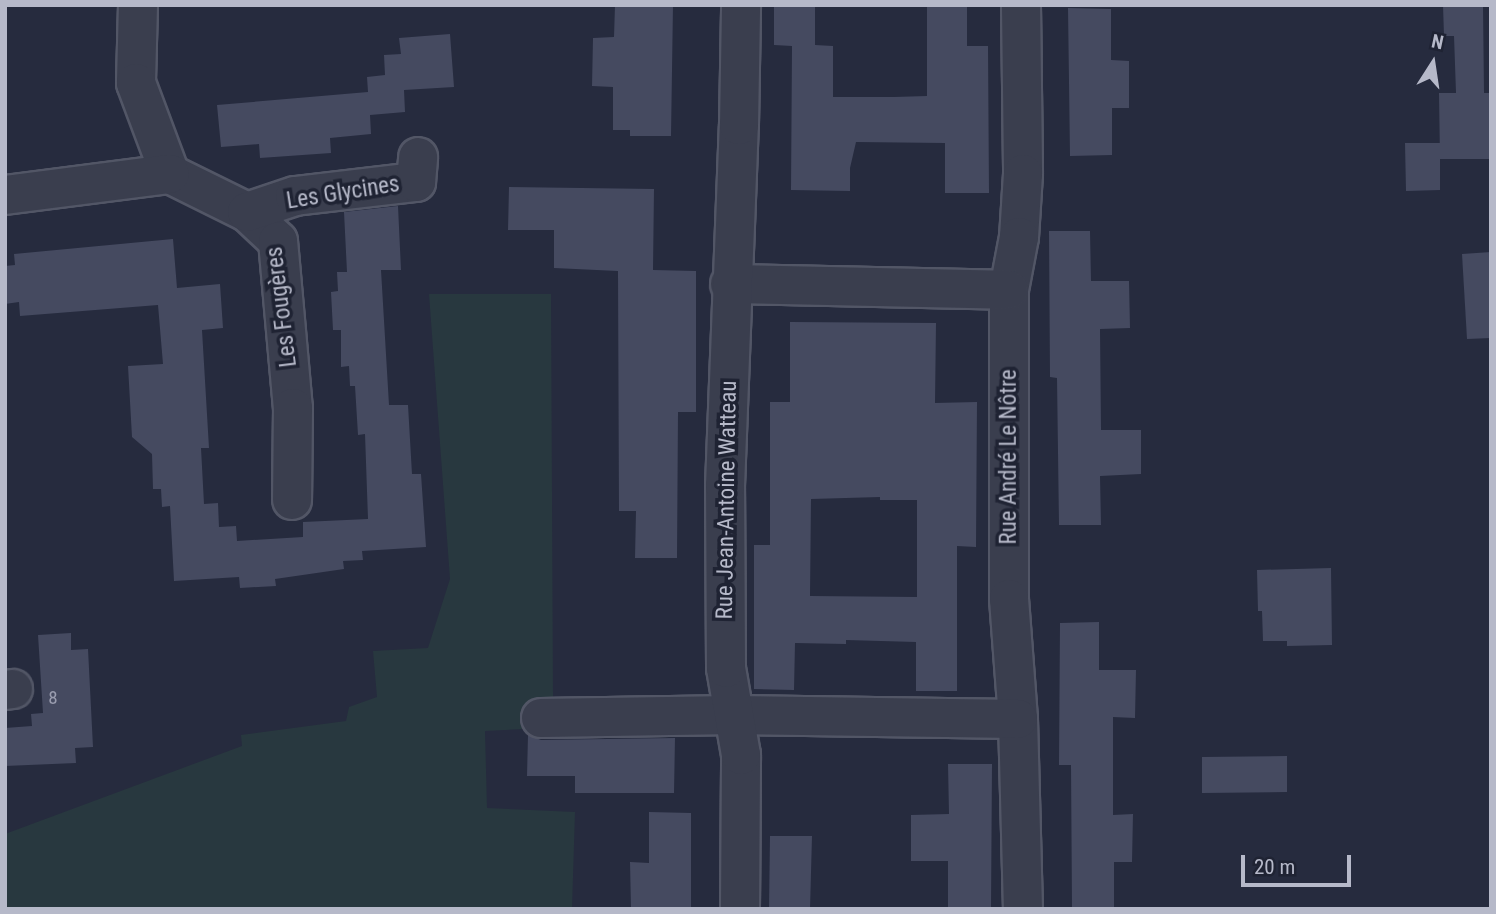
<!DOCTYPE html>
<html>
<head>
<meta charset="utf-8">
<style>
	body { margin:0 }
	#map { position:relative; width:1496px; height:914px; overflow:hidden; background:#262b3e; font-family:"Roboto Condensed",sans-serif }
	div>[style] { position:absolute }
	.green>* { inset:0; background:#28383f }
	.building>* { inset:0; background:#454a60 }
	.roads { filter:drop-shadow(2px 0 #525666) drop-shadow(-2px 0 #525666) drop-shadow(0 2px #525666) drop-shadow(0 -2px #525666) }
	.minor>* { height:38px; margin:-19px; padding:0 19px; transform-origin:19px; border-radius:19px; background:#3a3e4e }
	span { translate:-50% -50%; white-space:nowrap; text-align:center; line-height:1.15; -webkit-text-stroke:7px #1f2333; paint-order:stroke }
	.number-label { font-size:19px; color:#9a9daf }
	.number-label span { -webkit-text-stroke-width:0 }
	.street-label { font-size:23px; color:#b6b9c9 }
	.frame { position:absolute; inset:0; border:7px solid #b6b9c9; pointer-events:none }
	.north { position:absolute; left:1398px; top:28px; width:70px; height:70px; -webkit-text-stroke:5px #1f2333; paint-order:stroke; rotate:12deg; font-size:19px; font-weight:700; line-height:28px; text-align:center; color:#b6b9c9 }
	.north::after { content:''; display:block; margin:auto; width:24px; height:32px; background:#b6b9c9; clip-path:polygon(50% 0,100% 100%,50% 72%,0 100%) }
	.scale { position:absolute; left:1241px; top:855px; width:110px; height:32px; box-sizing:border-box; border:4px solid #b6b9c9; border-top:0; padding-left:9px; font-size:21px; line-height:24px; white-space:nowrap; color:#b6b9c9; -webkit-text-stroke:5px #1f2333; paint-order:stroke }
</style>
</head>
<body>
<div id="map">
	<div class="green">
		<div style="clip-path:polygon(429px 294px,551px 294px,553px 697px,524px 729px,485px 731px,487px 808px,575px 812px,572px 909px,5px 909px,5px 834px,242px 746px,241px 735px,346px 721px,349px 707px,377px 697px,373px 651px,428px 648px,450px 579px)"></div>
	</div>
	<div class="building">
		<div style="clip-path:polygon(615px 5px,673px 5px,671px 136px,630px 136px,630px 130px,613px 130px,613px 87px,592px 86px,593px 38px,614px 37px)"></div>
		<div style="clip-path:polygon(774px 5px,815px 5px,815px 45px,833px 46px,833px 97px,894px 97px,927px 96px,927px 5px,967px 5px,967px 46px,988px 46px,989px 193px,945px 193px,945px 143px,856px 142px,850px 168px,850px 191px,791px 190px,792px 46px,774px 45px)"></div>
		<div style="clip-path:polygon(1443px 5px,1483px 5px,1484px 93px,1491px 93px,1491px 159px,1440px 159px,1439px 93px,1456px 93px,1454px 36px,1444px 36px)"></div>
		<div style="clip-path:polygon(1068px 8px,1111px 9px,1111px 60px,1129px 61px,1129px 108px,1112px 108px,1112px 155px,1070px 156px)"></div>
		<div style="clip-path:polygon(450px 34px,454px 87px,404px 90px,405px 112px,370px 115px,371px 134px,330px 138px,331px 153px,260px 158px,259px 144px,221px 147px,217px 105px,368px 92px,367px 77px,385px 75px,384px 55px,401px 54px,399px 38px)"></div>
		<div style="clip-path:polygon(1405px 143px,1440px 143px,1440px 190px,1406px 191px)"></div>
		<div style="clip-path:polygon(509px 187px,654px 189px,653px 270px,696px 271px,696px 412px,678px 412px,677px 558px,635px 558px,636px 511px,619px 511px,618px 271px,554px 268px,554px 230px,508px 230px)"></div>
		<div style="clip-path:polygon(398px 206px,401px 270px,381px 270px,389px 405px,408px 405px,412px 474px,421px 474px,426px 547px,362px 551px,363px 560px,343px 561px,344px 569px,275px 579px,276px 586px,240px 588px,239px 577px,174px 581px,170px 506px,162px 507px,161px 489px,153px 489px,152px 454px,132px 437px,128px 366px,163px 364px,158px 305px,20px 316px,19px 302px,5px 304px,5px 266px,15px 265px,14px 254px,173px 239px,177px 288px,220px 284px,223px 328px,202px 330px,209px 448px,201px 448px,204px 504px,218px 503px,219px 527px,236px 526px,237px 541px,303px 537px,303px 522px,368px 519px,365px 434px,358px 435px,355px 386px,350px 386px,349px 366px,341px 367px,341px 330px,333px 330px,331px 292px,338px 291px,337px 272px,347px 272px,344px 212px)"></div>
		<div style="clip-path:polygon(1049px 231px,1090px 231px,1091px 281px,1129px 281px,1130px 328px,1100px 329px,1101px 430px,1141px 430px,1141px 474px,1100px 476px,1101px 525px,1059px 525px,1057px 378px,1050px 377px)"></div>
		<div style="clip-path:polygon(1491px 252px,1491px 338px,1467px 339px,1462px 254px)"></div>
		<div style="clip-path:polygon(evenodd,790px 322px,936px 323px,935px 403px,977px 402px,976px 547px,957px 546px,957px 691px,916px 691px,916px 642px,846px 640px,846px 644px,795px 643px,794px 690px,754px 689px,754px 545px,770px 545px,770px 402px,790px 402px,790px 322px,880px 497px,880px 500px,917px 500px,917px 597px,810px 596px,811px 499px,880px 497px)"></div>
		<div style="clip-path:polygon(1331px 568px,1332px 645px,1287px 646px,1287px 641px,1263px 641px,1262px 611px,1258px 611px,1257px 570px)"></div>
		<div style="clip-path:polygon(1099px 622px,1099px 670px,1136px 670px,1135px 718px,1113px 717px,1113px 815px,1133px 814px,1132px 862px,1114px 862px,1114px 909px,1072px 909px,1071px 765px,1059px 765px,1060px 623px)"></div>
		<div style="clip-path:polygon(71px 633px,71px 650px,88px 649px,93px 747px,75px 748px,76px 763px,5px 766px,5px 728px,32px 726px,31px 714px,43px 713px,38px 635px)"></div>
		<div style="clip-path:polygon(528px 735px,541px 740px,675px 738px,674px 793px,575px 793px,575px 776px,527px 776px)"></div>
		<div style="clip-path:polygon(1287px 756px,1287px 792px,1202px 793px,1202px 757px)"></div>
		<div style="clip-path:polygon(948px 764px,992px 764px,991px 909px,948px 909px,948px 861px,911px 861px,911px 815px,949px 814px)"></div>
		<div style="clip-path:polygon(649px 812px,691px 813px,691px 909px,631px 909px,630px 862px,649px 863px)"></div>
		<div style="clip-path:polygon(770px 836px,812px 836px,810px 909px,769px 909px)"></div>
	</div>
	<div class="roads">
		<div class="minor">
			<div style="left:138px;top:5px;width:78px;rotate:91.5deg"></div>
			<div style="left:136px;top:83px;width:97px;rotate:69.5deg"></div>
			<div style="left:1021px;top:5px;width:169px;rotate:89.3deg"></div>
			<div style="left:1023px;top:174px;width:63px;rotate:93.6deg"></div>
			<div style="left:1019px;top:237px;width:54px;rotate:100.7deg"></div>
			<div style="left:1009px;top:290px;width:309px;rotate:90deg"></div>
			<div style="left:1009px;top:599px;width:120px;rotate:85.7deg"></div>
			<div style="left:1018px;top:719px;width:190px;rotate:88.5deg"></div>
			<div style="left:170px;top:174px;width:86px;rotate:26.3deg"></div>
			<div style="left:247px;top:212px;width:42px;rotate:43.1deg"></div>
			<div style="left:278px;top:241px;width:168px;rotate:84.9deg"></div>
			<div style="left:293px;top:408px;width:92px;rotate:90.6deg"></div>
			<div style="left:5px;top:195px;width:166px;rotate:-7.3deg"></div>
			<div style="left:247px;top:212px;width:51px;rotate:-18.4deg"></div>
			<div style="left:295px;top:196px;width:122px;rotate:-6.6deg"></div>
			<div style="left:416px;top:182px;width:25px;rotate:-85deg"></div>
			<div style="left:730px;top:284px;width:279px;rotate:1.2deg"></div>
			<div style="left:5px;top:690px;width:8px;rotate:-7deg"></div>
			<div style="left:541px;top:718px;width:193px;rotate:-0.9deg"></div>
			<div style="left:734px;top:715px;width:284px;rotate:0.8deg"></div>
			<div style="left:740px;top:909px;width:154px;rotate:-89.6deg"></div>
			<div style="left:741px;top:755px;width:88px;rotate:-99.8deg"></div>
			<div style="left:726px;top:668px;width:182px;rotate:-90.3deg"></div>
			<div style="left:725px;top:486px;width:361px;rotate:-87.8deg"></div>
			<div style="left:739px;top:125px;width:120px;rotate:-89deg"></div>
		</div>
	</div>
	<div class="number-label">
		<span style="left:53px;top:698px">8</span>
	</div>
	<div class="street-label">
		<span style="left:343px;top:193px;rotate:-9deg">Les Glycines</span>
		<span style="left:282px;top:307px;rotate:-97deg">Les Fougères</span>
		<span style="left:1009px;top:457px;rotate:-90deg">Rue André Le Nôtre</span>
		<span style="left:727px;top:500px;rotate:-89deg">Rue Jean-Antoine Watteau</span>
	</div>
	<div class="frame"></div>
	<div class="north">N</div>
	<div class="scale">20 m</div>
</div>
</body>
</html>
